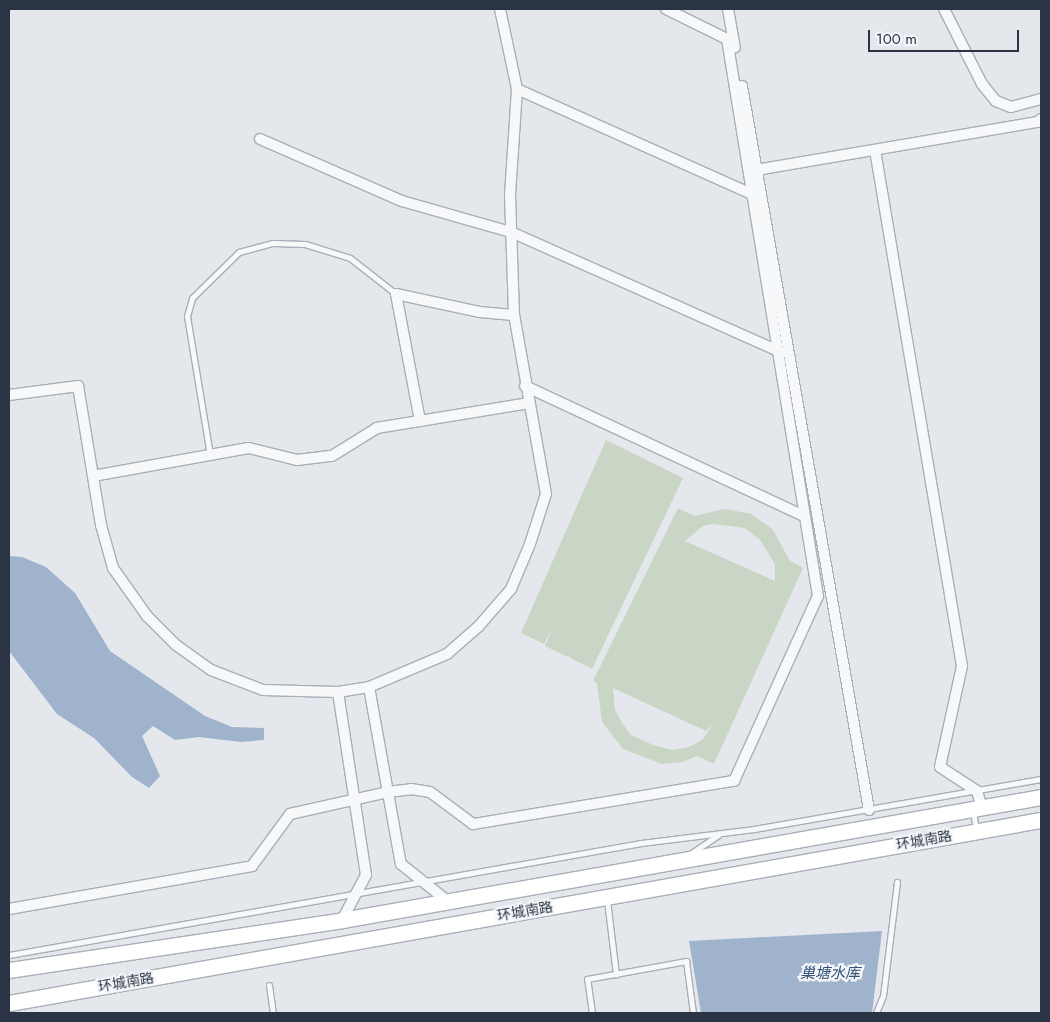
<!DOCTYPE html>
<html>
<head>
<meta charset="utf-8">
<style>
	body { margin:0 }
	#map { position:relative; width:1050px; height:1022px; overflow:hidden; background:#e4e7ec; font-family:Jost,"Noto Sans SC",sans-serif }
	div>[style] { position:absolute }
	.green>* { inset:0; background:#c9d6c5 }
	.water>* { inset:0; background:#9fb4cc }
	.roads { filter:drop-shadow(1px 0 #a9aeb7) drop-shadow(-1px 0 #a9aeb7) drop-shadow(0 1px #a9aeb7) drop-shadow(0 -1px #a9aeb7) }
	.service>* { height:5px; margin:-2.5px; padding:0 2.5px; transform-origin:2.5px; border-radius:2.5px; background:#f7f8fa }
	.minor>* { height:10px; margin:-5px; padding:0 5px; transform-origin:5px; border-radius:5px; background:#f7f8fa }
	.primary>* { height:15px; margin:-7.5px; padding:0 7.5px; transform-origin:7.5px; border-radius:7.5px; background:#fff }
	span { translate:-50% -50%; white-space:nowrap; text-align:center; line-height:1.15; -webkit-text-stroke:4.5px #f4f6f9; paint-order:stroke }
	.street-label { font-size:14px; color:#2b3445 }
	.water-label { font-size:15px; color:#34527a; font-style:italic }
	.frame { position:absolute; inset:0; border:10px solid #2b3445; pointer-events:none }
	.scale { position:absolute; left:868px; top:30px; width:151px; height:22px; box-sizing:border-box; border:2px solid #2b3445; border-top:0; padding-left:6px; font-size:15px; line-height:18px; white-space:nowrap; color:#2b3445; -webkit-text-stroke:4px #f4f6f9; paint-order:stroke }
</style>
</head>
<body>
<div id="map">
	<div class="green">
		<div style="clip-path:polygon(606px 440px,683px 478px,592px 669px,569px 657px,571px 652px,568px 657px,545px 646px,553px 627px,544px 644px,521px 633px)"></div>
		<div style="clip-path:polygon(evenodd,678px 508px,694px 516px,724px 509px,752px 514px,773px 530px,790px 561px,803px 568px,714px 764px,697px 756px,683px 762px,662px 764px,623px 749px,602px 722px,597px 683px,593px 681px,678px 508px,713px 524px,745px 528px,760px 540px,775px 564px,775px 581px,685px 541px,703px 526px,713px 524px,678px 508px,613px 688px,706px 731px,714px 723px,702px 740px,689px 747px,672px 750px,653px 745px,631px 735px,622px 723px,615px 710px,613px 688px)"></div>
	</div>
	<div class="water">
		<div style="clip-path:polygon(9px 556px,22px 557px,46px 567px,75px 593px,110px 651px,205px 716px,232px 727px,264px 728px,264px 740px,241px 742px,199px 737px,175px 740px,153px 726px,142px 736px,160px 776px,149px 788px,132px 777px,94px 738px,57px 714px,9px 651px)"></div>
		<div style="clip-path:polygon(882px 931px,872px 1013px,701px 1013px,689px 941px)"></div>
	</div>
	<div class="roads">
		<div class="service">
			<div style="left:210px;top:455px;width:141px;rotate:-99.4deg"></div>
			<div style="left:187px;top:316px;width:19px;rotate:-74deg"></div>
			<div style="left:192px;top:298px;width:66px;rotate:-44.4deg"></div>
			<div style="left:239px;top:252px;width:35px;rotate:-15deg"></div>
			<div style="left:273px;top:243px;width:32px;rotate:2deg"></div>
			<div style="left:305px;top:244px;width:47px;rotate:17.3deg"></div>
			<div style="left:350px;top:258px;width:58px;rotate:38deg"></div>
			<div style="left:973px;top:811px;width:19px;rotate:81deg"></div>
			<div style="left:690px;top:854px;width:34px;rotate:-34deg"></div>
			<div style="left:607px;top:900px;width:75px;rotate:83.1deg"></div>
			<div style="left:9px;top:955px;width:642px;rotate:-10.05deg"></div>
			<div style="left:641px;top:843px;width:114px;rotate:-7.1deg"></div>
			<div style="left:754px;top:829px;width:291px;rotate:-9.9deg"></div>
			<div style="left:269px;top:985px;width:28px;rotate:82deg"></div>
			<div style="left:592px;top:1013px;width:34px;rotate:-98deg"></div>
			<div style="left:587px;top:979px;width:101px;rotate:-10.3deg"></div>
			<div style="left:686px;top:961px;width:52px;rotate:82.3deg"></div>
			<div style="left:876px;top:1013px;width:18px;rotate:-68deg"></div>
			<div style="left:883px;top:996px;width:115px;rotate:-83deg"></div>
		</div>
		<div class="minor">
			<div style="left:728px;top:9px;width:39px;rotate:80deg"></div>
			<div style="left:944px;top:9px;width:84px;rotate:63.1deg"></div>
			<div style="left:982px;top:84px;width:22px;rotate:51deg"></div>
			<div style="left:996px;top:101px;width:16px;rotate:22deg"></div>
			<div style="left:1011px;top:107px;width:31px;rotate:-15deg"></div>
			<div style="left:742px;top:86px;width:735px;rotate:80.05deg"></div>
			<div style="left:517px;top:89px;width:257px;rotate:24.1deg"></div>
			<div style="left:260px;top:139px;width:155px;rotate:23.6deg"></div>
			<div style="left:402px;top:201px;width:113px;rotate:15.9deg"></div>
			<div style="left:511px;top:232px;width:295px;rotate:24deg"></div>
			<div style="left:875px;top:150px;width:523px;rotate:80.43deg"></div>
			<div style="left:962px;top:666px;width:103px;rotate:102.3deg"></div>
			<div style="left:940px;top:767px;width:44px;rotate:33deg"></div>
			<div style="left:977px;top:791px;width:18px;rotate:74deg"></div>
			<div style="left:756px;top:170px;width:286px;rotate:-9.7deg"></div>
			<div style="left:1038px;top:122px;width:4px;rotate:-45deg"></div>
			<div style="left:525px;top:386px;width:308px;rotate:25deg"></div>
			<div style="left:9px;top:395px;width:70px;rotate:-7.4deg"></div>
			<div style="left:78px;top:386px;width:141px;rotate:80.6deg"></div>
			<div style="left:101px;top:525px;width:45px;rotate:74.4deg"></div>
			<div style="left:113px;top:568px;width:59px;rotate:54.7deg"></div>
			<div style="left:147px;top:616px;width:41px;rotate:45deg"></div>
			<div style="left:176px;top:645px;width:43px;rotate:35.5deg"></div>
			<div style="left:211px;top:670px;width:56px;rotate:21deg"></div>
			<div style="left:263px;top:690px;width:75px;rotate:1.5deg"></div>
			<div style="left:338px;top:692px;width:31px;rotate:-9deg"></div>
			<div style="left:369px;top:687px;width:85px;rotate:-22.9deg"></div>
			<div style="left:447px;top:654px;width:41px;rotate:-41.1deg"></div>
			<div style="left:478px;top:627px;width:50px;rotate:-49deg"></div>
			<div style="left:511px;top:589px;width:49px;rotate:-67.1deg"></div>
			<div style="left:530px;top:544px;width:52px;rotate:-72.3deg"></div>
			<div style="left:546px;top:494px;width:182px;rotate:-100.1deg"></div>
			<div style="left:514px;top:315px;width:120px;rotate:-91.9deg"></div>
			<div style="left:510px;top:195px;width:106px;rotate:-86.2deg"></div>
			<div style="left:517px;top:89px;width:82px;rotate:-102deg"></div>
			<div style="left:420px;top:421px;width:129px;rotate:-100.7deg"></div>
			<div style="left:396px;top:294px;width:85px;rotate:12.2deg"></div>
			<div style="left:479px;top:312px;width:35px;rotate:5deg"></div>
			<div style="left:93px;top:476px;width:158px;rotate:-10.2deg"></div>
			<div style="left:249px;top:448px;width:49px;rotate:14deg"></div>
			<div style="left:297px;top:460px;width:35px;rotate:-7deg"></div>
			<div style="left:332px;top:456px;width:53px;rotate:-31.9deg"></div>
			<div style="left:377px;top:428px;width:154px;rotate:-9.3deg"></div>
			<div style="left:369px;top:687px;width:180px;rotate:79.8deg"></div>
			<div style="left:401px;top:864px;width:56px;rotate:38.5deg"></div>
			<div style="left:338px;top:692px;width:185px;rotate:81.3deg"></div>
			<div style="left:366px;top:875px;width:51px;rotate:118.1deg"></div>
			<div style="left:9px;top:909px;width:247px;rotate:-10deg"></div>
			<div style="left:252px;top:866px;width:64px;rotate:-53.8deg"></div>
			<div style="left:290px;top:814px;width:100px;rotate:-12.7deg"></div>
			<div style="left:388px;top:792px;width:23px;rotate:-7deg"></div>
			<div style="left:411px;top:789px;width:19px;rotate:9deg"></div>
			<div style="left:430px;top:792px;width:54px;rotate:36.7deg"></div>
			<div style="left:473px;top:824px;width:265px;rotate:-9.4deg"></div>
			<div style="left:734px;top:781px;width:203px;rotate:-65.6deg"></div>
			<div style="left:818px;top:596px;width:564px;rotate:-99.28deg"></div>
			<div style="left:727px;top:39px;width:68px;rotate:-153.8deg"></div>
		</div>
		<div class="primary">
			<div style="left:9px;top:970px;width:337px;rotate:-8.5deg"></div>
			<div style="left:342px;top:920px;width:710px;rotate:-9.98deg"></div>
			<div style="left:9px;top:1003px;width:1048px;rotate:-10.06deg"></div>
		</div>
	</div>
	<div class="street-label">
		<span style="left:924px;top:840px;rotate:-10deg">环城南路</span>
		<span style="left:525px;top:911px;rotate:-10deg">环城南路</span>
		<span style="left:126px;top:982px;rotate:-10deg">环城南路</span>
	</div>
	<div class="water-label">
		<span style="left:830px;top:974px">巢塘水库</span>
	</div>
	<div class="frame"></div>
	<div class="scale">100 m</div>
</div>
</body>
</html>
